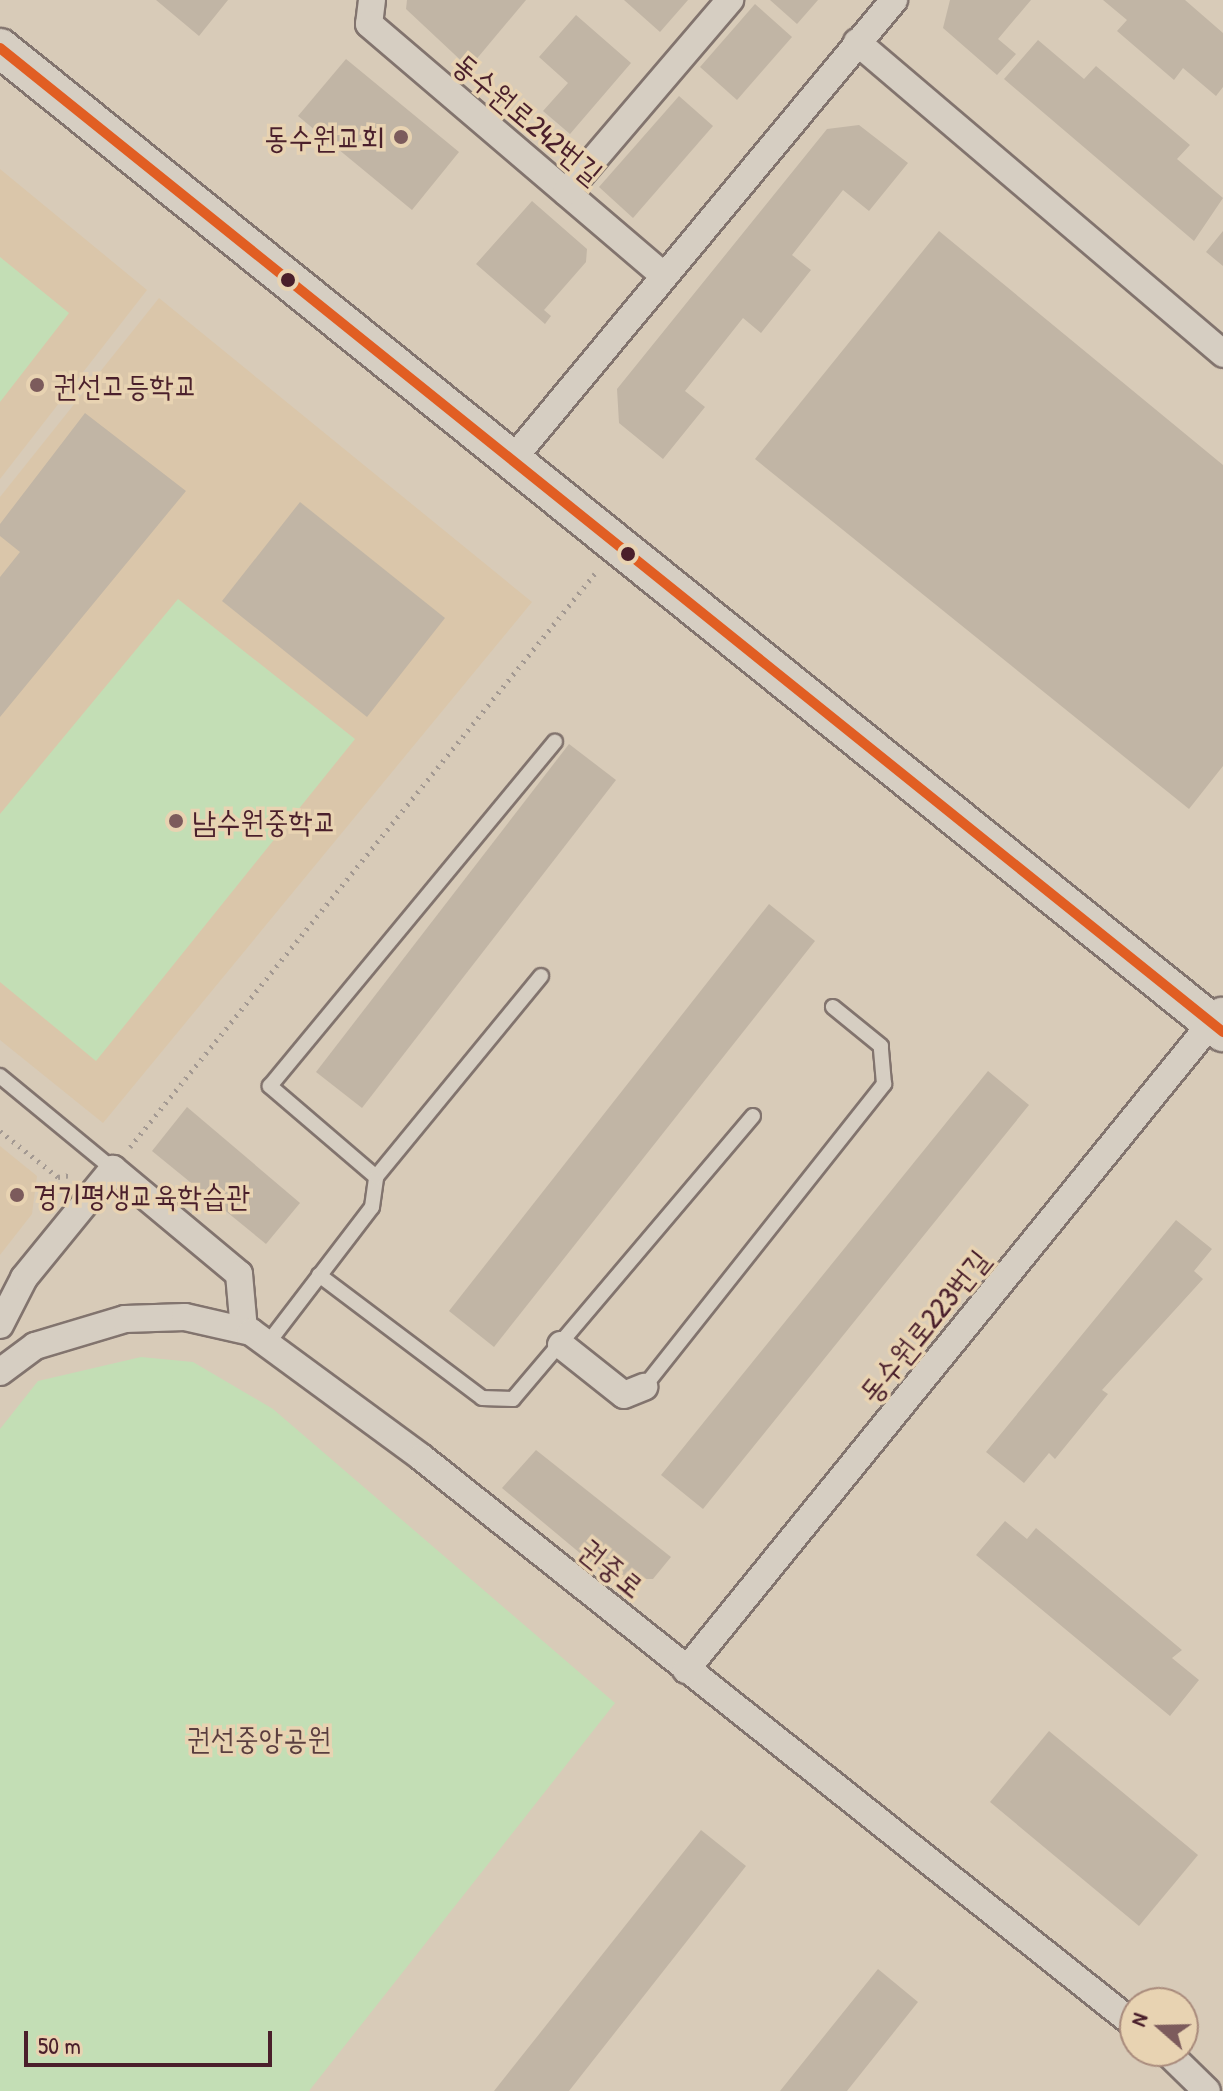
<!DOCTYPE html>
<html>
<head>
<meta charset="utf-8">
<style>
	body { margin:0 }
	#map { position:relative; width:1223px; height:2091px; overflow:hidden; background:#d8cbb8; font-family:"Patrick Hand","Poor Story",sans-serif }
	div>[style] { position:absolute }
	.built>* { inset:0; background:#dac6aa }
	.green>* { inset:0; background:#c3deb5 }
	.building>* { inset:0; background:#c1b5a5 }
	.path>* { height:5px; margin-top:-2.5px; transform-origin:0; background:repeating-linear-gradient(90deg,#a39992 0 2px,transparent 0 8px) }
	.roads { filter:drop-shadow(2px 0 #82746e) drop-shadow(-2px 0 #82746e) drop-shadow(0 2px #82746e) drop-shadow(0 -2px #82746e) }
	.service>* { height:14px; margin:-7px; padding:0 7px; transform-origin:7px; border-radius:7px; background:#d6cec2 }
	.minor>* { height:26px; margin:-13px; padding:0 13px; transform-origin:13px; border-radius:13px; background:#d6cec2 }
	.secondary>* { height:38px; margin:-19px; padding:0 19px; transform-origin:19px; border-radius:19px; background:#d6cec2 }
	.bus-1>* { height:10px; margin:-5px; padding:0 5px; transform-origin:5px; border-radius:5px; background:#e15e23 }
	.dots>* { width:22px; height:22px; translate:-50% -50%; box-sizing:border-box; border:4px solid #e8d3b2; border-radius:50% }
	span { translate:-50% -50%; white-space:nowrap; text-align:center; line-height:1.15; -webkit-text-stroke:7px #e8d3b2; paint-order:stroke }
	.street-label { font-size:30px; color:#4a1f2b }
	.poi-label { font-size:30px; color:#4a1f2b }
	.right { translate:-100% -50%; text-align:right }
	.left { translate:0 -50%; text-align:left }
	.park-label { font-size:30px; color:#5a3e3f }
	.north { position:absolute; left:1119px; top:1987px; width:80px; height:80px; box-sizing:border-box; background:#e8d3b2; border:2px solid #a98b7c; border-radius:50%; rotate:290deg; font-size:22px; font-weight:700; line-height:32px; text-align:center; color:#4a1f2b }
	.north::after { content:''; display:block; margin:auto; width:28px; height:36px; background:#7c5b5c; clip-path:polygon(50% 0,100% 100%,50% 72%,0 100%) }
	.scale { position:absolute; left:24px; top:2031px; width:248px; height:36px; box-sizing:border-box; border:4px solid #4a1f2b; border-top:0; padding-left:10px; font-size:24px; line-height:28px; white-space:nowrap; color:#4a1f2b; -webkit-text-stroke:6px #e8d3b2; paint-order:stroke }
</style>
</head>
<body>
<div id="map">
	<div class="built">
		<div style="clip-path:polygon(0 169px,147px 290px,0 479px)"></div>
		<div style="clip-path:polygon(159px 298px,532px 602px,103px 1123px,0 1040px,0 497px)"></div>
		<div style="clip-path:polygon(0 1146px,37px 1176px,32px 1214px,0 1255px)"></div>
	</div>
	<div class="green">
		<div style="clip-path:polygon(0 257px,69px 313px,0 402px)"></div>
		<div style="clip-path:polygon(178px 599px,355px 739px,96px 1061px,0 982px,0 814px)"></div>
		<div style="clip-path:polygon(141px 1357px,193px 1362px,273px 1409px,615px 1703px,309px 2091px,0 2091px,0 1429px,38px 1381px)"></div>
	</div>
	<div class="building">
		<div style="clip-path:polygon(156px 0,228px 0,199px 36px)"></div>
		<div style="clip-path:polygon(407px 0,526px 0,469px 68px,406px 9px)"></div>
		<div style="clip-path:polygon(624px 0,688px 0,660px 32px)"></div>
		<div style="clip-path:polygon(770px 0,818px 0,797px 24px)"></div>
		<div style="clip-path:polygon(950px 0,1031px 0,998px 39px,1016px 54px,997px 75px,943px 28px)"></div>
		<div style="clip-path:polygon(1103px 0,1185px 0,1223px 33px,1223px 87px,1216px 96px,1183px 68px,1174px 80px,1117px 31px,1127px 20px)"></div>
		<div style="clip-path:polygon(755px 4px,792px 37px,737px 100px,700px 67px)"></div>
		<div style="clip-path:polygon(576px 15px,631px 63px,570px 134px,543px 111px,568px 83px,539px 57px)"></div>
		<div style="clip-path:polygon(1038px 40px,1084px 79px,1096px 66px,1190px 145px,1177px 159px,1223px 198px,1194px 241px,1004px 79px)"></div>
		<div style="clip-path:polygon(346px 59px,459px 152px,412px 210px,298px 116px)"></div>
		<div style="clip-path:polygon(679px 96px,713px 126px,633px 218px,599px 187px)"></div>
		<div style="clip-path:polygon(859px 125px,908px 163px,869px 211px,843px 190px,792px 255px,811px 270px,761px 333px,743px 318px,685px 391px,705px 407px,663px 459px,619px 423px,617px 389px,827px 129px)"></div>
		<div style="clip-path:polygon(532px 201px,587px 249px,586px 262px,544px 310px,551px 316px,545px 324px,476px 264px)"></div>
		<div style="clip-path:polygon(939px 231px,1223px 465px,1223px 766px,1189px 809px,755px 459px)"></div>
		<div style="clip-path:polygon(1223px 231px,1223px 266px,1206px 252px)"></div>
		<div style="clip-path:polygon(85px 413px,186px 491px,0 717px,0 577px,20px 552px,0 536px,0 524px)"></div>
		<div style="clip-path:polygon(300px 502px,445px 618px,367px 717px,222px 601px)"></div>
		<div style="clip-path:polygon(569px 744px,616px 780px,362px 1108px,316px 1072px)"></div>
		<div style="clip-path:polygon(769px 904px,815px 941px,494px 1347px,449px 1311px)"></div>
		<div style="clip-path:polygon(988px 1071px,1029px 1105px,703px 1509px,661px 1475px)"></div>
		<div style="clip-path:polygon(187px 1107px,300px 1203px,266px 1244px,152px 1151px)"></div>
		<div style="clip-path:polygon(1176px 1220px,1212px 1249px,1194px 1271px,1203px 1279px,1102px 1390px,1108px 1394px,1055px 1459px,1049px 1453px,1024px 1483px,986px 1452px)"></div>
		<div style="clip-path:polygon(536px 1450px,671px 1557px,653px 1579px,611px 1579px,502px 1488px)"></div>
		<div style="clip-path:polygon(1005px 1521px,1027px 1539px,1036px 1528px,1182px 1650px,1172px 1658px,1199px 1680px,1170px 1716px,976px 1555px)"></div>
		<div style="clip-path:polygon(1049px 1731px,1198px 1855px,1139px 1926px,990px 1802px)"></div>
		<div style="clip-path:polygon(701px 1830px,746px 1866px,569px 2091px,494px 2091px)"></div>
		<div style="clip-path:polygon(878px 1969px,918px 2002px,847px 2091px,780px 2091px)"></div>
	</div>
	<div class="path">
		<div style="left:0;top:1131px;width:74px;rotate:38.4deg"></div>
		<div style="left:58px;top:1177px;width:13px;rotate:-9deg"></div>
		<div style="left:130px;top:1147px;width:742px;rotate:-50.97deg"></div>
	</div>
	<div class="roads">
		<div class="service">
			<div style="left:0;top:1076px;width:146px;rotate:39.5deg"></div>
			<div style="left:376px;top:1177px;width:140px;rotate:-139.4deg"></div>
			<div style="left:270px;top:1086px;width:447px;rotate:-50.4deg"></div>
			<div style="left:319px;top:1275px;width:204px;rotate:37deg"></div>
			<div style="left:482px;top:1398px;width:31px;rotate:2deg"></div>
			<div style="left:513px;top:1399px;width:371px;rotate:-49.7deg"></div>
			<div style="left:268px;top:1343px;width:171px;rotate:-52.6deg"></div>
			<div style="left:372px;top:1207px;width:30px;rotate:-82deg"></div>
			<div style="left:376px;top:1177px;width:260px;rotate:-50.6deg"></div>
			<div style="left:644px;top:1387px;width:387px;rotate:-51.6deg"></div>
			<div style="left:884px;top:1084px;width:38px;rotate:-95deg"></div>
			<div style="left:881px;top:1046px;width:62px;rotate:-140.9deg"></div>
		</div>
		<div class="minor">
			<div style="left:372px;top:0;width:24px;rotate:97deg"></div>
			<div style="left:369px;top:24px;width:388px;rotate:40.5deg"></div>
			<div style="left:857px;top:42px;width:481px;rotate:40.4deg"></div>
			<div style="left:566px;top:192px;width:253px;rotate:-49.5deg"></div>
			<div style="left:512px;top:460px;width:598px;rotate:-50.29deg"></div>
			<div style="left:0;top:1325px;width:53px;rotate:-62.9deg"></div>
			<div style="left:24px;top:1278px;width:141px;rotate:-50.8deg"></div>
			<div style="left:113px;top:1169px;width:164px;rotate:39.8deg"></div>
			<div style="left:239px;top:1274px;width:56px;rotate:84.9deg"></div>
			<div style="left:561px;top:1345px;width:80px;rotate:38.4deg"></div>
			<div style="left:624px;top:1395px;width:22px;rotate:-22deg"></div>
			<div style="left:0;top:1372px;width:44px;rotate:-36.6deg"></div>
			<div style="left:35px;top:1346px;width:94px;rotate:-16.7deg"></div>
			<div style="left:125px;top:1319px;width:60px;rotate:-1.9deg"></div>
			<div style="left:185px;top:1317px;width:68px;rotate:12.8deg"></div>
			<div style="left:251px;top:1332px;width:211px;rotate:36.3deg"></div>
			<div style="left:421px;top:1457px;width:912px;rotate:38.5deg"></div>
			<div style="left:686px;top:1670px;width:849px;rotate:-50.93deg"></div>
			<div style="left:1166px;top:2051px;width:57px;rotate:44.3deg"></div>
		</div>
		<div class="secondary">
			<div style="left:0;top:48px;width:1570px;rotate:38.82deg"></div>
		</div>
	</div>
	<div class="bus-1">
		<div style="left:0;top:48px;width:1570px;rotate:38.82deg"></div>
	</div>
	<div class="dots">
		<div style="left:401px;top:137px;background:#7c5b5c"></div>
		<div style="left:288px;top:280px;background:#4a1f2b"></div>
		<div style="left:37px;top:385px;background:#7c5b5c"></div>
		<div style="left:628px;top:554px;background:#4a1f2b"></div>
		<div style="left:176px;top:821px;background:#7c5b5c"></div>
		<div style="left:17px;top:1195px;background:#7c5b5c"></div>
	</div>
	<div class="street-label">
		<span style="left:528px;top:118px;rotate:40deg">동수원로242번길</span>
		<span style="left:924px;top:1326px;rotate:-51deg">동수원로223번길</span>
		<span style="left:612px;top:1568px;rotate:39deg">권중로</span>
	</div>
	<div class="poi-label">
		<span class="right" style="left:385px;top:137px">동수원교회</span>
		<span class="left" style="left:53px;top:385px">권선고등학교</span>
		<span class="left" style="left:192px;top:821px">남수원중학교</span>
		<span class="left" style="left:33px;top:1195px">경기평생교육학습관</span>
	</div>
	<div class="park-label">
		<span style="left:259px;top:1738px">권선중앙공원</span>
	</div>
	<div class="north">N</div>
	<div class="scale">50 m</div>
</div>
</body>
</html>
